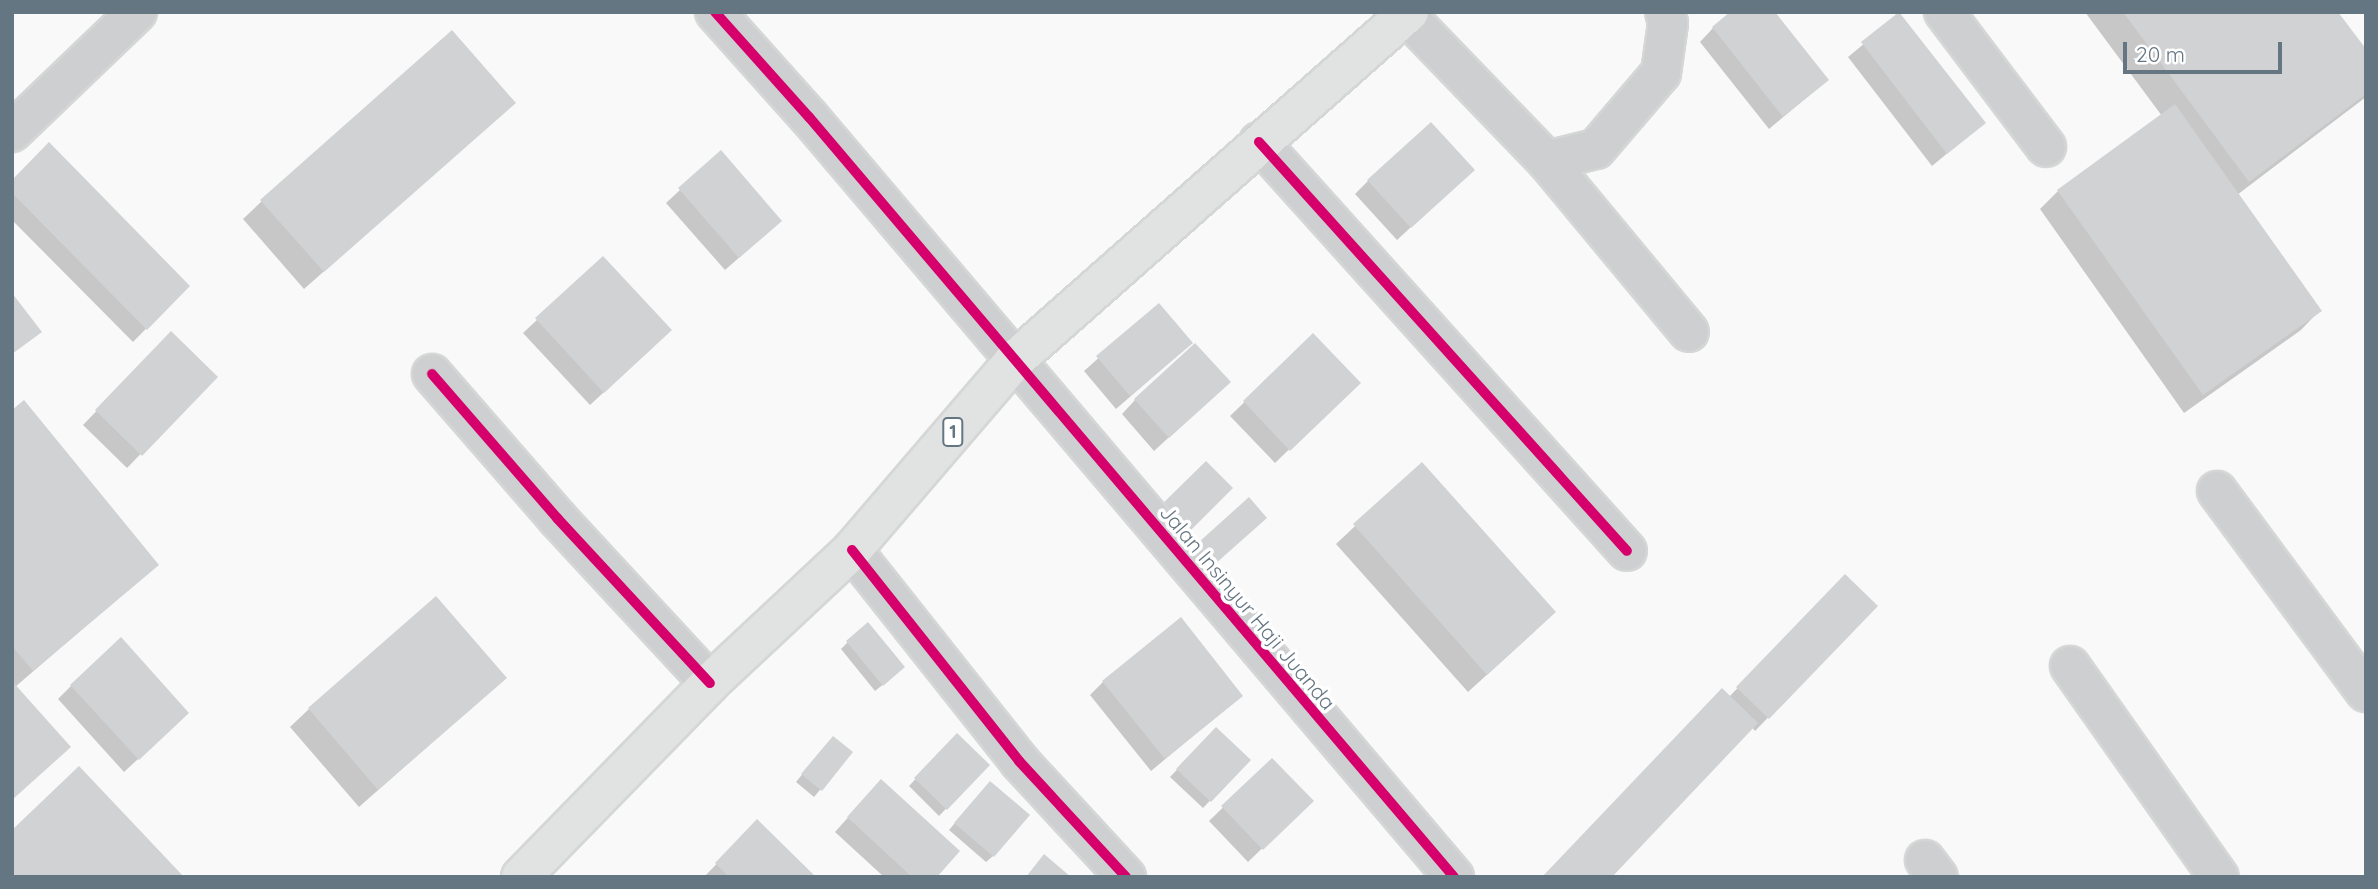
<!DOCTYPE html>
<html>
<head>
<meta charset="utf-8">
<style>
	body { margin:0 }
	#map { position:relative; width:2378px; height:889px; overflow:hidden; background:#f9f9f9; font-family:Quicksand,sans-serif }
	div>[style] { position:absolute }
	.shadow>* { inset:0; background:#0003 }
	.building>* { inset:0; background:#d0d2d3 }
	.roads { filter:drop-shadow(2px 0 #d5d6d6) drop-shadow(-2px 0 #d5d6d6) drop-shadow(0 2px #d5d6d6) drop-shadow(0 -2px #d5d6d6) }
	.minor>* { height:38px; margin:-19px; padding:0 19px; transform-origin:19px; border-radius:19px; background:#cecfd0 }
	.highway>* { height:38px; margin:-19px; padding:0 19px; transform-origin:19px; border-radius:19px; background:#e1e2e2 }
	.cycleway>* { height:10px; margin:-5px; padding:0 5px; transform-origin:5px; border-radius:5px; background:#d6006c }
	span { translate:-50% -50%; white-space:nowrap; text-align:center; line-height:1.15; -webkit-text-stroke:7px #fff; paint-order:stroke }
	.shield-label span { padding:2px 5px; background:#fff; border:2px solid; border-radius:5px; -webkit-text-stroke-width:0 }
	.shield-label { font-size:19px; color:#657683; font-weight:700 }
	.street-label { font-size:21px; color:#657683 }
	.frame { position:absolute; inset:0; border:14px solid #657683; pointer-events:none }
	.scale { position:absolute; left:2123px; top:42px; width:159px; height:32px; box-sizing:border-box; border:4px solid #657683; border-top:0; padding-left:9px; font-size:21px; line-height:24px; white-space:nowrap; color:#657683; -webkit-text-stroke:5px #fff; paint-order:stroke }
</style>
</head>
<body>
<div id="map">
	<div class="shadow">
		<div style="clip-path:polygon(2085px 12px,2336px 12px,2366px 52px,2366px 97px,2237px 195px,2319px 311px,2301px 330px,2184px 413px,2040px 209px,2058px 191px,2162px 116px)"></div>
		<div style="clip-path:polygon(1900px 14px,1984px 123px,1932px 166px,1848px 57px)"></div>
		<div style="clip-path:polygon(1713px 28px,1827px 80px,1769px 129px,1700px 42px)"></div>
		<div style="clip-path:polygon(514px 103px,304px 289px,243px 219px,262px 201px)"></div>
		<div style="clip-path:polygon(1368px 181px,1459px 183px,1397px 240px,1355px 194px)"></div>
		<div style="clip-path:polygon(12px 182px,188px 286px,133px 342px,12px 220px)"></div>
		<div style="clip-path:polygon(680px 190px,766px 234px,725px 270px,666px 203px)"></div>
		<div style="clip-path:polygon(603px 258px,656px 344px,590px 405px,523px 333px)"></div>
		<div style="clip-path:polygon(1158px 305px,1177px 356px,1116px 409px,1084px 371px)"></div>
		<div style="clip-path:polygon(171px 334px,216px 377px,127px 468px,83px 425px)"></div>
		<div style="clip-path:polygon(1313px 336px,1358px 383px,1275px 463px,1230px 416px)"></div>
		<div style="clip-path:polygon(1215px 395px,1154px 451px,1122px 414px,1135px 400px)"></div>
		<div style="clip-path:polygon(12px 412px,157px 565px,15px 687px,12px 799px)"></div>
		<div style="clip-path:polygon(1421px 464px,1535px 631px,1468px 692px,1336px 544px)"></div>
		<div style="clip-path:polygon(1831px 590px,1876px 606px,1755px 731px,1729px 697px)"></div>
		<div style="clip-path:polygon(848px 642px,896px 674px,875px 691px,841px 649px)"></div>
		<div style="clip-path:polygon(505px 678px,359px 807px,290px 727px,309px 709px)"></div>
		<div style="clip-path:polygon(1103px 682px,1241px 696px,1151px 771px,1090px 695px)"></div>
		<div style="clip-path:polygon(71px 686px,174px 726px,124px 772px,58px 699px)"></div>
		<div style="clip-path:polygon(1216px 729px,1249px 760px,1203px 808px,1170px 777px)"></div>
		<div style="clip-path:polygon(957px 735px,988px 765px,939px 816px,909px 786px)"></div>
		<div style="clip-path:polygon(826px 745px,851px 753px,814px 797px,796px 782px)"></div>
		<div style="clip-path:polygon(1272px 760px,1311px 801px,1248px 862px,1209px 821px)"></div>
		<div style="clip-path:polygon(983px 790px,993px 856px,986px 862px,949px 830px)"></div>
		<div style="clip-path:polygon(868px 795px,935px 877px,884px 877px,835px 832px)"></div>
		<div style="clip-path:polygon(757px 822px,814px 877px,704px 877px)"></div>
	</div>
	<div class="building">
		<div style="clip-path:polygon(1730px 12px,1775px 12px,1829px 80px,1783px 117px,1712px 27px)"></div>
		<div style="clip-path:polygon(1899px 12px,1986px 123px,1947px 154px,1861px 42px)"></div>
		<div style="clip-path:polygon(2123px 12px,2338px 12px,2366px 49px,2366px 94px,2249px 182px)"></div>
		<div style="clip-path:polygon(452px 30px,516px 103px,324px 272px,260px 200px)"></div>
		<div style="clip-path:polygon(2175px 104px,2322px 311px,2203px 395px,2057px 190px)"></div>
		<div style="clip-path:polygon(1431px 122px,1475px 170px,1411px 228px,1367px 180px)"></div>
		<div style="clip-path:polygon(49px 142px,190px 286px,147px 330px,12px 193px,12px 180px)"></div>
		<div style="clip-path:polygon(721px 150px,782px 221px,739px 258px,678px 188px)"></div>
		<div style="clip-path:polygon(603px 256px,672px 330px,604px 393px,535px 318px)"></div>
		<div style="clip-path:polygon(12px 293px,42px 332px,12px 354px)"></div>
		<div style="clip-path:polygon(1159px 303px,1193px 343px,1130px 396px,1096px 356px)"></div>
		<div style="clip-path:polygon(171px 331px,218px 377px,142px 456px,95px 410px)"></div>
		<div style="clip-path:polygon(1313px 333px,1361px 383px,1290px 451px,1243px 401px)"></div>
		<div style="clip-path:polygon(1195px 343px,1231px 382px,1169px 438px,1134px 399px)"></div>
		<div style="clip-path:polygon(24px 400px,159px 565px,33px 671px,12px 646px,12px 410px)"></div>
		<div style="clip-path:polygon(1206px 461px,1233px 488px,1182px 539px,1155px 511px)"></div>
		<div style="clip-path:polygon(1422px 462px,1556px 612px,1487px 675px,1353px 524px)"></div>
		<div style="clip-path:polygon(1249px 497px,1267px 518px,1206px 572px,1189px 551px)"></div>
		<div style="clip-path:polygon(1845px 574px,1878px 606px,1769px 719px,1736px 687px)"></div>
		<div style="clip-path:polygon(436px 596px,507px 678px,378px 790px,308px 708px)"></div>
		<div style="clip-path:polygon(1181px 617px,1243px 696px,1165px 759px,1102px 681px)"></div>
		<div style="clip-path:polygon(868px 622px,905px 667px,883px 686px,846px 641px)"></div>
		<div style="clip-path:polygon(121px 637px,189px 713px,139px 760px,70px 685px)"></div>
		<div style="clip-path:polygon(12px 681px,71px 747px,12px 800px)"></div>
		<div style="clip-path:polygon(1722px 688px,1758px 723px,1612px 877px,1542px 877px)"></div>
		<div style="clip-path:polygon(1216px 727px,1251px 760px,1211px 802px,1176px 769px)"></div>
		<div style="clip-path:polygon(957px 733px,990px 765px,947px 810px,914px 778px)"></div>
		<div style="clip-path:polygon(833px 736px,853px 752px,822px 791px,801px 774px)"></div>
		<div style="clip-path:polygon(1272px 758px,1314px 801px,1263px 850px,1221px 806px)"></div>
		<div style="clip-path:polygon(79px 766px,184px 877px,12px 877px,12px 830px)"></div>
		<div style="clip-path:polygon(881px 779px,960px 851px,937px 877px,912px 877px,847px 817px)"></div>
		<div style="clip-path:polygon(990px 781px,1030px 815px,994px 857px,954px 823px)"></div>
		<div style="clip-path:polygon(757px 819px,816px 877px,729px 877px,715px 863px)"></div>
		<div style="clip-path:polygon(1044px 854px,1071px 877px,1026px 877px)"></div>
	</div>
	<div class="roads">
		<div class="minor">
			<div style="left:715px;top:12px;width:141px;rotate:48.2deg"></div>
			<div style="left:809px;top:117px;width:997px;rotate:49.68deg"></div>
			<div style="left:1944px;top:12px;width:169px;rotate:52.9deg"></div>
			<div style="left:1406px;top:15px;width:203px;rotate:46deg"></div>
			<div style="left:1547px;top:161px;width:222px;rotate:50.3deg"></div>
			<div style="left:12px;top:132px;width:173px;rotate:-43.8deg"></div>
			<div style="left:1259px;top:142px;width:550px;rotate:48.02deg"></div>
			<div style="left:1547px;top:161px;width:50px;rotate:-13.8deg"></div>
			<div style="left:1596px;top:149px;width:100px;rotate:-49.5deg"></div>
			<div style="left:1661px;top:73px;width:50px;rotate:-82deg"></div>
			<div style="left:1668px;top:23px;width:11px;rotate:-105deg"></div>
			<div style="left:432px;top:374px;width:191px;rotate:49deg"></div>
			<div style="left:557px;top:518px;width:225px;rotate:47.2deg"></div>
			<div style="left:2217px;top:491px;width:250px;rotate:53.5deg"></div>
			<div style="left:852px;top:550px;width:269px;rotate:51.6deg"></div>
			<div style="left:1019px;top:761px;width:158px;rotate:47.3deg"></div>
			<div style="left:2070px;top:666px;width:258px;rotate:54.8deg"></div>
			<div style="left:1925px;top:860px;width:21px;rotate:53deg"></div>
		</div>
		<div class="highway">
			<div style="left:521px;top:877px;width:271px;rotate:-45.7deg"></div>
			<div style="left:710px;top:683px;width:195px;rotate:-43.1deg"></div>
			<div style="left:852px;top:550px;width:249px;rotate:-49.4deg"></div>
			<div style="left:1014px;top:361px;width:527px;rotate:-41.46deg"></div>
		</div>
	</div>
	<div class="cycleway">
		<div style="left:715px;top:12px;width:141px;rotate:48.2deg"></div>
		<div style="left:809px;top:117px;width:997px;rotate:49.68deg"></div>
		<div style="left:1259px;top:142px;width:550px;rotate:48.02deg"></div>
		<div style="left:432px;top:374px;width:191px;rotate:49deg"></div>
		<div style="left:557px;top:518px;width:225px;rotate:47.2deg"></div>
		<div style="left:852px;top:550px;width:269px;rotate:51.6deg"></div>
		<div style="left:1019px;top:761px;width:158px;rotate:47.3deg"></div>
	</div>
	<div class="shield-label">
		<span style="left:953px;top:432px">1</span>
	</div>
	<div class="street-label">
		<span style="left:1248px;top:607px;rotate:50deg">Jalan Insinyur Haji Juanda</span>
	</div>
	<div class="frame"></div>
	<div class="scale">20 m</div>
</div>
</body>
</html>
